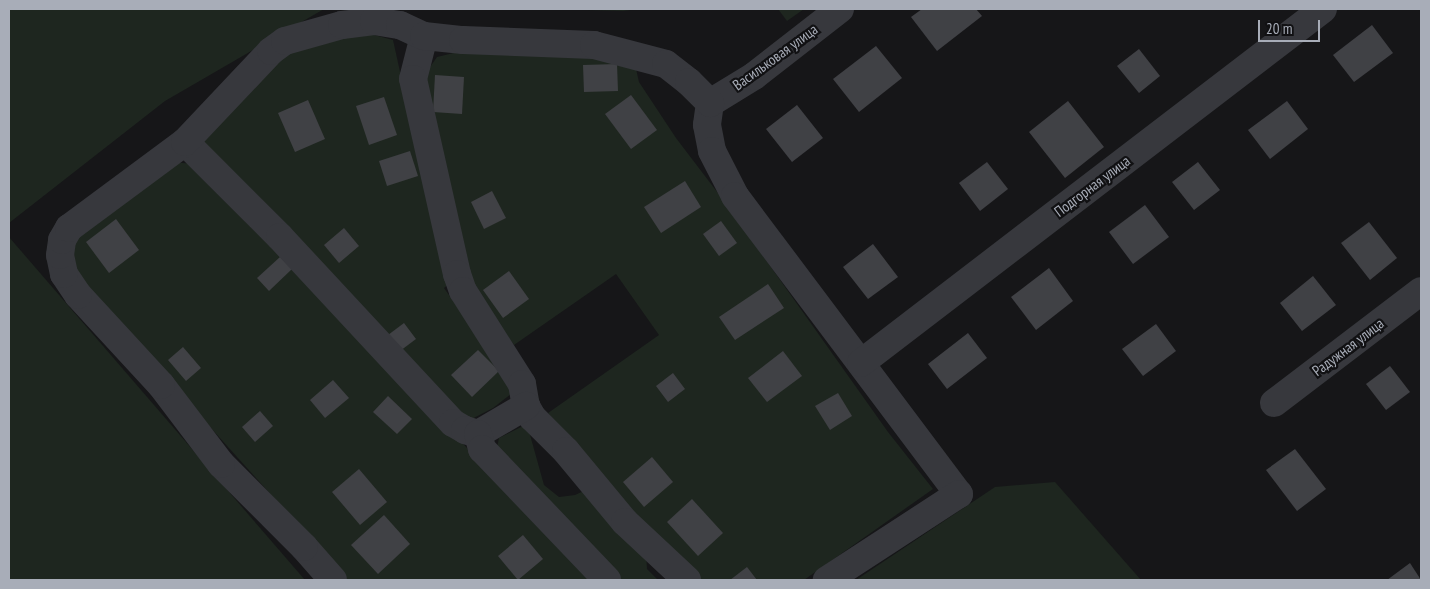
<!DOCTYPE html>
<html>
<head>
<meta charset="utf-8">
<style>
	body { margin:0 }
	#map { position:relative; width:1430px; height:589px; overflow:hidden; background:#161618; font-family:"PT Sans Narrow",sans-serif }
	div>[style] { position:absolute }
	.green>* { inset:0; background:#1e261f }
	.building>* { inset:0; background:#404145 }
	.minor>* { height:28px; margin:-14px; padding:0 14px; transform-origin:14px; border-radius:14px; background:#37383d }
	span { translate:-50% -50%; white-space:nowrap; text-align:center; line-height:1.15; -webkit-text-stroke:4.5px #111113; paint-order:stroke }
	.street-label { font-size:15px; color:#a8adb8 }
	.frame { position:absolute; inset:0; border:10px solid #a8adb8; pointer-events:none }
	.scale { position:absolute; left:1258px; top:20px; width:62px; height:22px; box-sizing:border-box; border:2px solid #a8adb8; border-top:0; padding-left:6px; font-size:15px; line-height:18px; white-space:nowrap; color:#a8adb8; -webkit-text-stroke:4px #111113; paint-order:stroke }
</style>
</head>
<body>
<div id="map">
	<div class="green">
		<div style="clip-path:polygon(9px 9px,324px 9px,165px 101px,9px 223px)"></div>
		<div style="clip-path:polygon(552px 9px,639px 9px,623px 11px)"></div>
		<div style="clip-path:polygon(778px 9px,804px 9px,787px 21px)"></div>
		<div style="clip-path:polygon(355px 30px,393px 40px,428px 198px,450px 283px,444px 288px,516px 390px,493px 408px,466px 422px,202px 141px,285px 50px)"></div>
		<div style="clip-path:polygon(466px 50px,634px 60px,639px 82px,676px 138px,724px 201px,888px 432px,933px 489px,804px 580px,695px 580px,593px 469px,548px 413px,659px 335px,616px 274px,514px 345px,470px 285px,422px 91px,428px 70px,437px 57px)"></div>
		<div style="clip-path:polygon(169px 162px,196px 164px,593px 580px,348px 580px,127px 335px,73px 267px,73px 236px)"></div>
		<div style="clip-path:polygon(9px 237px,305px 580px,9px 580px)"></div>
		<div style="clip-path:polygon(527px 424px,544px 485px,559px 497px,575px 495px,590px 488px,646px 552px,647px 569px,658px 580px,615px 580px,496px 452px,499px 438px)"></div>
		<div style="clip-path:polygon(1055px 482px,1141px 580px,856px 580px,995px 487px)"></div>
	</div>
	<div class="building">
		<div style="clip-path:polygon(922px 9px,976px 9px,982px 16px,937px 51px,911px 17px)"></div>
		<div style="clip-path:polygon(1372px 25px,1393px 53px,1354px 82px,1333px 55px)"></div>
		<div style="clip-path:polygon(876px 46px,902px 78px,859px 112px,833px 79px)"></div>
		<div style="clip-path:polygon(1139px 49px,1160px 76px,1139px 93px,1117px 66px)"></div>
		<div style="clip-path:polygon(617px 64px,618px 91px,584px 92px,583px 65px)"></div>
		<div style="clip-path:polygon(435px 75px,464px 77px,462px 114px,433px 112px)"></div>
		<div style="clip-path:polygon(631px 95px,657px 130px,631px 149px,605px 114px)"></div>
		<div style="clip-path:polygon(384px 97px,397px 135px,369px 145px,356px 106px)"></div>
		<div style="clip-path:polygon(308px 100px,325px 139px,295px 152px,278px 113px)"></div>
		<div style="clip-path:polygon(1068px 101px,1104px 147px,1065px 178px,1029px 132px)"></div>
		<div style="clip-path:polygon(1287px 101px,1308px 129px,1270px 159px,1248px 130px)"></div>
		<div style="clip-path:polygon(797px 105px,823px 138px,792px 162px,766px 129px)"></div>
		<div style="clip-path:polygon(410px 151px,418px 176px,387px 186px,379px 161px)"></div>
		<div style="clip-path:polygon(987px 162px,1008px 189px,980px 211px,959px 183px)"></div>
		<div style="clip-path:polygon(1198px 162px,1220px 190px,1194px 210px,1172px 182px)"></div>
		<div style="clip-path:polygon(685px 181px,701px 207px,661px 233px,644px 207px)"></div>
		<div style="clip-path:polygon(492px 191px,506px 218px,484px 229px,471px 202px)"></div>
		<div style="clip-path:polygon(1145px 205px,1169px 237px,1133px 264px,1109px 232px)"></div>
		<div style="clip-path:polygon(116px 219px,139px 250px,109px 273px,86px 242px)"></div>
		<div style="clip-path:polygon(721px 221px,737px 243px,719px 256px,703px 234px)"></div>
		<div style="clip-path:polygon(1369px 222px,1397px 258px,1370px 280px,1341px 243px)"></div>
		<div style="clip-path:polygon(344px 228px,359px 246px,339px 263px,324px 245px)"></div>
		<div style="clip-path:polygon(873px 244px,898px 277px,868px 299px,843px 267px)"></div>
		<div style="clip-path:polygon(280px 257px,292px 269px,269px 291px,257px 278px)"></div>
		<div style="clip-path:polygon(1049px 268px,1073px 301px,1036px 330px,1011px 297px)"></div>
		<div style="clip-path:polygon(509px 271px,529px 299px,503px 318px,483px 290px)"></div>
		<div style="clip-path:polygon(1313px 276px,1336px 305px,1302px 331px,1280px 303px)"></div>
		<div style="clip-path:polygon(768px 284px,784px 308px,735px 340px,719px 317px)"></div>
		<div style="clip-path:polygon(404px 323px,416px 339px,400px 351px,388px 335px)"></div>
		<div style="clip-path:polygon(1156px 324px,1176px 351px,1143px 376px,1122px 349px)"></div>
		<div style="clip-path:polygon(968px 333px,987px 358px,947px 389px,928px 364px)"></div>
		<div style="clip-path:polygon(183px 347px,201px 368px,186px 381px,168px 360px)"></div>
		<div style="clip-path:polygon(478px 350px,499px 371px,472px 397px,451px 375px)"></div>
		<div style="clip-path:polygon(783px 351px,802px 376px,767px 402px,748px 378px)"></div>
		<div style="clip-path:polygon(1390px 366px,1410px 392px,1386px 410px,1366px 384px)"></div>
		<div style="clip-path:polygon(673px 373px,685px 389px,668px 402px,656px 386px)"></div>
		<div style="clip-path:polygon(333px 380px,349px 398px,325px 418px,310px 400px)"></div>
		<div style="clip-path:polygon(838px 393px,852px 416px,830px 430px,815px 406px)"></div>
		<div style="clip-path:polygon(388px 396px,412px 419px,397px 434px,373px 412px)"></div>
		<div style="clip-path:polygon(260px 411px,273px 426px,255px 442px,242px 427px)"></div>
		<div style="clip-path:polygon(1295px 449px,1326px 489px,1297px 511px,1266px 470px)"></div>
		<div style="clip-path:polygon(652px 457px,673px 482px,644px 507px,623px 482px)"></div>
		<div style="clip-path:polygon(359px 469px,387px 502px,360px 525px,332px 492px)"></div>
		<div style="clip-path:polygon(692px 499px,723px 533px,698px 556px,667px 522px)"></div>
		<div style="clip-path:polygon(384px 515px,410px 544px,378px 574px,351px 545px)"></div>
		<div style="clip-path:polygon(523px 535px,543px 559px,518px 580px,498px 556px)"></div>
		<div style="clip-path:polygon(1410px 563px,1421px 580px,1387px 580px)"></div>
		<div style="clip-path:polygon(747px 567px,757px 580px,730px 580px)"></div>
	</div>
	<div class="minor">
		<div style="left:424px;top:36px;width:44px;rotate:104.3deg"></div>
		<div style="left:413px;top:79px;width:200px;rotate:77.3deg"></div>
		<div style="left:457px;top:274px;width:18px;rotate:71deg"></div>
		<div style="left:463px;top:291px;width:110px;rotate:57.6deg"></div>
		<div style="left:522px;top:384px;width:22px;rotate:80deg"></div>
		<div style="left:526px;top:406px;width:13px;rotate:61deg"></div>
		<div style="left:532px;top:417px;width:48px;rotate:45deg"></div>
		<div style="left:566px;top:451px;width:92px;rotate:50.3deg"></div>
		<div style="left:625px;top:522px;width:85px;rotate:43.1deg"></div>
		<div style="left:710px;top:103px;width:22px;rotate:98deg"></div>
		<div style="left:707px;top:125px;width:26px;rotate:79deg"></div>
		<div style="left:712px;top:151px;width:51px;rotate:62.9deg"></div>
		<div style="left:735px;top:196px;width:373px;rotate:53.1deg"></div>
		<div style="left:959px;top:494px;width:158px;rotate:146.9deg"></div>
		<div style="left:710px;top:103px;width:52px;rotate:-31.5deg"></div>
		<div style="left:754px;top:76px;width:109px;rotate:-37.9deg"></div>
		<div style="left:185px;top:142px;width:134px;rotate:45deg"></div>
		<div style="left:280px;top:237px;width:254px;rotate:47.1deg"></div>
		<div style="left:453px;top:423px;width:14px;rotate:30deg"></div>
		<div style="left:465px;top:430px;width:14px;rotate:17deg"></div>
		<div style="left:478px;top:434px;width:56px;rotate:-30.3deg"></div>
		<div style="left:861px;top:363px;width:582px;rotate:-37.46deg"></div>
		<div style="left:1274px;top:403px;width:185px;rotate:-37.3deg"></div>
		<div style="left:478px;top:434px;width:16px;rotate:75deg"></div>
		<div style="left:482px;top:449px;width:181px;rotate:46.3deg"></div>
		<div style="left:333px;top:580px;width:44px;rotate:-131.3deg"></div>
		<div style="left:304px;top:547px;width:117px;rotate:-135deg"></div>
		<div style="left:221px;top:464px;width:99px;rotate:-127.2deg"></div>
		<div style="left:161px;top:385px;width:122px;rotate:-132.7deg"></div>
		<div style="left:78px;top:295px;width:25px;rotate:-124deg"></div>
		<div style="left:64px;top:274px;width:19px;rotate:-102deg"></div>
		<div style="left:60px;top:255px;width:15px;rotate:-82deg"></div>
		<div style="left:62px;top:240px;width:14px;rotate:-60deg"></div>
		<div style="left:69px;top:228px;width:144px;rotate:-36.6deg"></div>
		<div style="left:185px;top:142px;width:125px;rotate:-46.6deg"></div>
		<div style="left:271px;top:51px;width:17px;rotate:-36deg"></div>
		<div style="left:285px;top:41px;width:59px;rotate:-15.7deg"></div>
		<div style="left:342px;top:25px;width:32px;rotate:-7deg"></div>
		<div style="left:374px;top:21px;width:26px;rotate:9deg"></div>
		<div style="left:400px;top:25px;width:26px;rotate:25deg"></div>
		<div style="left:424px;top:36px;width:39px;rotate:6deg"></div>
		<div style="left:463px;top:40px;width:131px;rotate:2.2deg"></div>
		<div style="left:594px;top:45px;width:74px;rotate:14.8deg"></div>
		<div style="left:666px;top:64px;width:29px;rotate:38deg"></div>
		<div style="left:689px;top:82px;width:30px;rotate:45deg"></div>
	</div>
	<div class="street-label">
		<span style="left:775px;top:57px;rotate:-36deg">Васильковая улица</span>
		<span style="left:1092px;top:186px;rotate:-37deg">Подгорная улица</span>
		<span style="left:1348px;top:347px;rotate:-37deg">Радужная улица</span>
	</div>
	<div class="frame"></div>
	<div class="scale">20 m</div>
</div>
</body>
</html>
